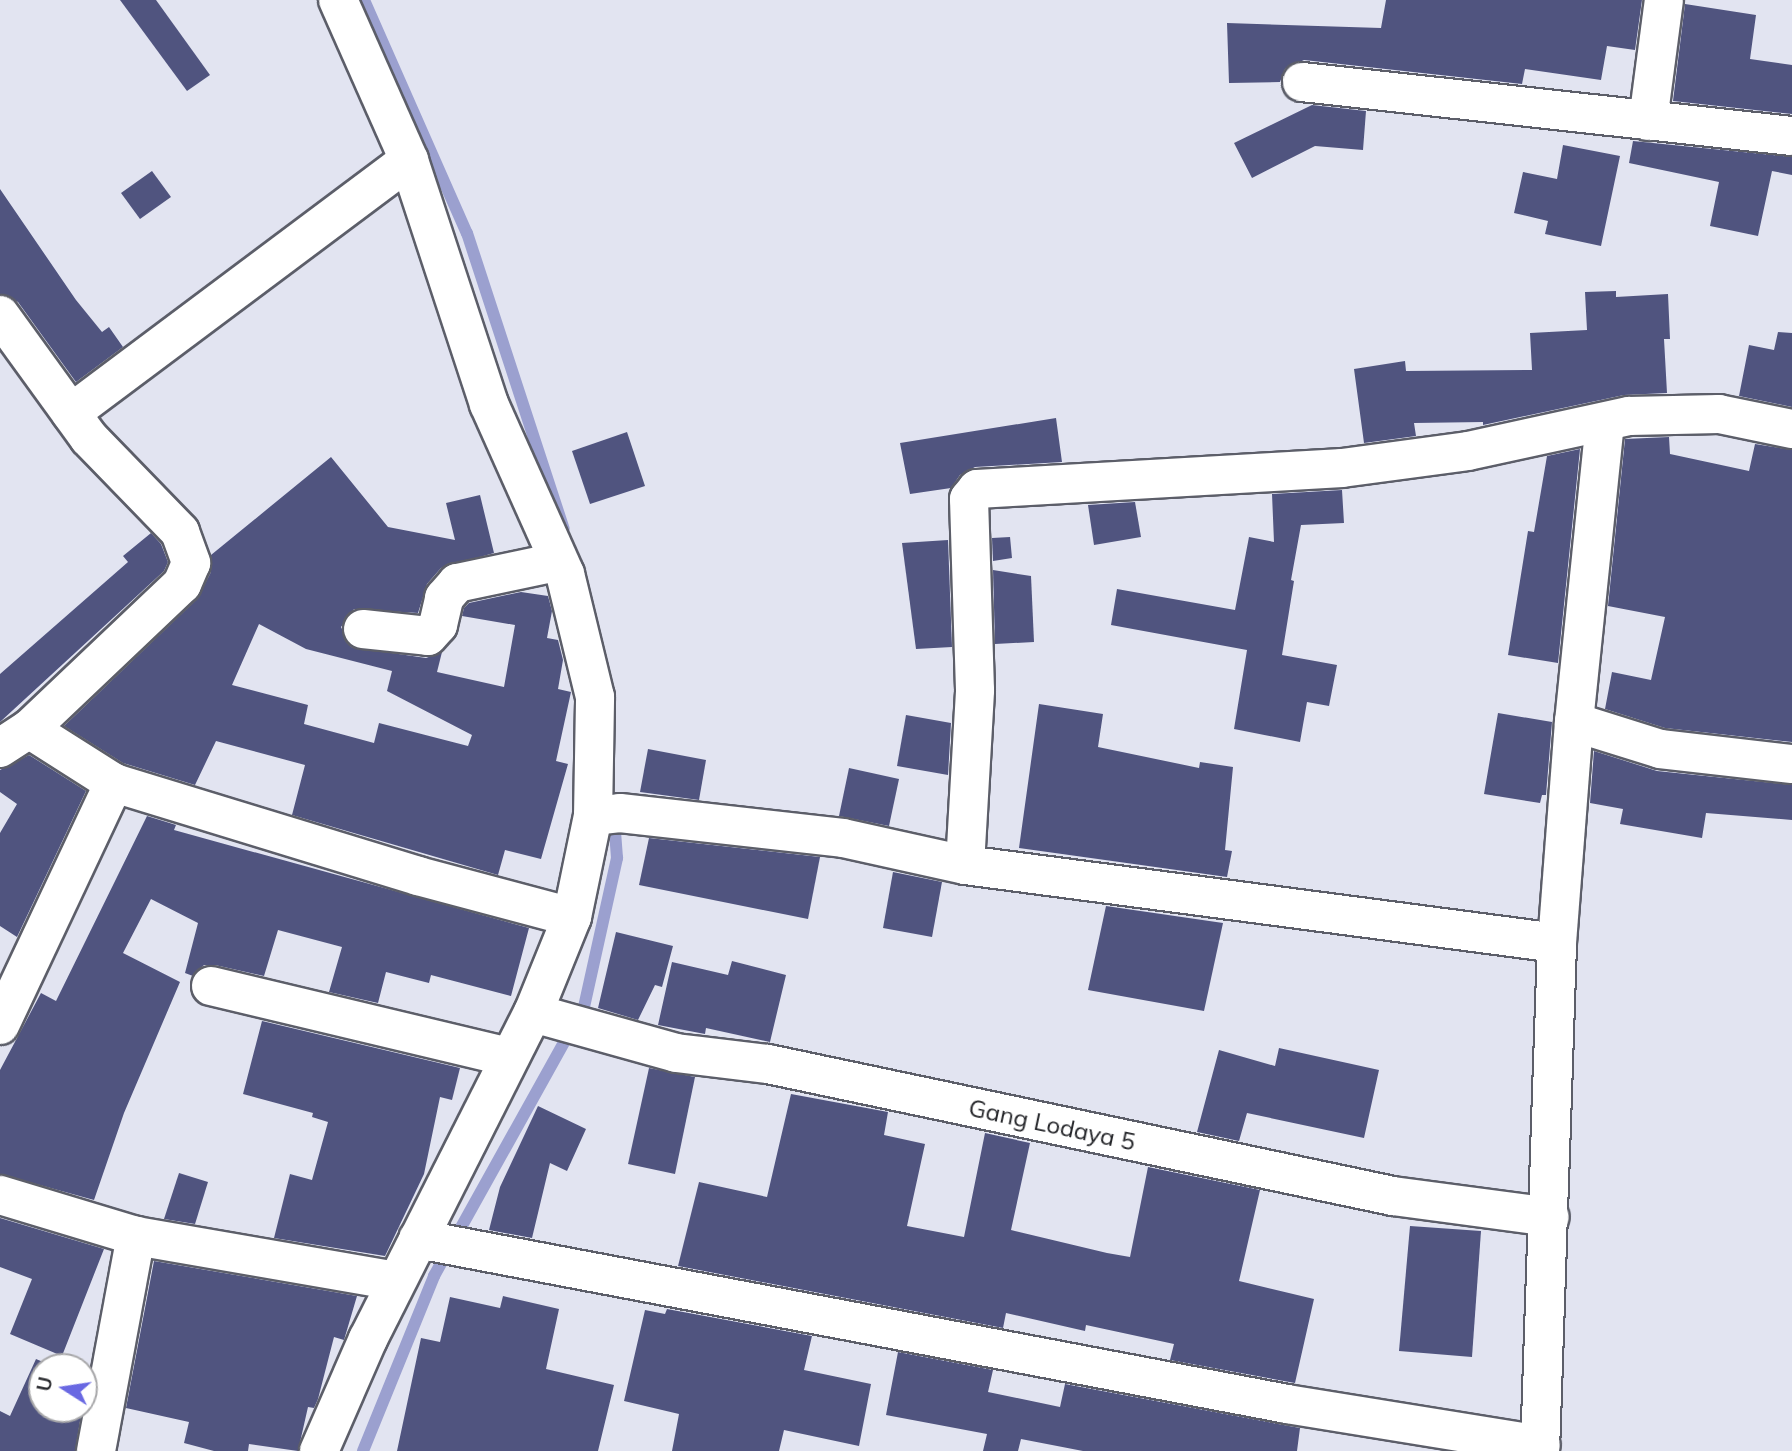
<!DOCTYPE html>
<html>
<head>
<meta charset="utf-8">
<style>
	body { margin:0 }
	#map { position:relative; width:1792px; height:1451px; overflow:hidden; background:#e2e4f1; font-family:Mulish,sans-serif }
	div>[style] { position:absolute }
	.stream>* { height:12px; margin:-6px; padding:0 6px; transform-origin:6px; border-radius:6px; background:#9ba0cf }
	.building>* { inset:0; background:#50547f }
	.roads { filter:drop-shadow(2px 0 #5c5e69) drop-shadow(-2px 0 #5c5e69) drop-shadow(0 2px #5c5e69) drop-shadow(0 -2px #5c5e69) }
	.minor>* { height:38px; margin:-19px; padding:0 19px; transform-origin:19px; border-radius:19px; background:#fff }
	span { translate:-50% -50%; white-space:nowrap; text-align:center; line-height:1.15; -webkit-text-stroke:7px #fff; paint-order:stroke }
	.street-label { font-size:24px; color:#25262a }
	.north { position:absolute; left:28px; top:1353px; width:70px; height:70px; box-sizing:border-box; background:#fff; border:2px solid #a8a8aa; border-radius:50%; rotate:282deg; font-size:19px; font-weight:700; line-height:28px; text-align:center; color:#25262a }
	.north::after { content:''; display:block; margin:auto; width:24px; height:32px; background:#6968e2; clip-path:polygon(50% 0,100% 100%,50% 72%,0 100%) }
</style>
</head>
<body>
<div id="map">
	<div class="stream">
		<div style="left:364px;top:0;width:255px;rotate:66.2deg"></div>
		<div style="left:467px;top:233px;width:311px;rotate:71.9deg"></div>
		<div style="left:363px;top:1451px;width:189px;rotate:-67.9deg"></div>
		<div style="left:434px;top:1276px;width:308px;rotate:-60.9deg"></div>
		<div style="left:584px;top:1007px;width:153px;rotate:-77.5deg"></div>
		<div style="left:617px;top:858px;width:40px;rotate:-94.3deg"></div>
	</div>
	<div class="building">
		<div style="clip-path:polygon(120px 0,156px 0,210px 75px,187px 91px)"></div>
		<div style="clip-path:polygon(1386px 0,1642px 0,1635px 50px,1607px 46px,1601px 80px,1525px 69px,1522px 84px,1304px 60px,1285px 69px,1280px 82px,1229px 83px,1227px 23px,1381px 28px)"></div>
		<div style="clip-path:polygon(1685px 4px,1756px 15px,1750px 59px,1792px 65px,1792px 114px,1673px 101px)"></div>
		<div style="clip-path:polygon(1312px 105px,1366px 111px,1363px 150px,1315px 146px,1252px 178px,1234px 143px)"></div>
		<div style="clip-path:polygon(1633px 141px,1792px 157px,1792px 175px,1772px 171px,1758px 236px,1710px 226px,1719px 182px,1629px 163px)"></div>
		<div style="clip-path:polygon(1563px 145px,1620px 156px,1601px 246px,1545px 234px,1548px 221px,1514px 213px,1523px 172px,1557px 179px)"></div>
		<div style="clip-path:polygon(152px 171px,171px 197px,140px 219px,121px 193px)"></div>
		<div style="clip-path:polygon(0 189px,76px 300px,102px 332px,109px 327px,123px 347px,76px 382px,18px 302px,0 294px)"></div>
		<div style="clip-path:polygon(1616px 291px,1616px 297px,1668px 294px,1670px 339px,1664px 339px,1667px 393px,1624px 395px,1483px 425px,1483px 422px,1414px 423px,1416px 436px,1364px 443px,1354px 369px,1405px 361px,1406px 371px,1532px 370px,1530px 333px,1587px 330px,1585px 292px)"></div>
		<div style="clip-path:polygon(1778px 332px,1792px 333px,1792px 407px,1739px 396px,1749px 345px,1774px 350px)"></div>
		<div style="clip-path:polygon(1056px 418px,1062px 462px,975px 467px,960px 475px,951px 488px,910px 494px,900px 443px)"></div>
		<div style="clip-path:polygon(627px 432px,645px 486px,590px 504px,572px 451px)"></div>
		<div style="clip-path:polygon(1669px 437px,1670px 454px,1749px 471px,1755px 444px,1792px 450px,1792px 742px,1665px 728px,1605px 709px,1612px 672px,1651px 680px,1665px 617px,1608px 606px,1625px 439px)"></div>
		<div style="clip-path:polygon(1580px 449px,1558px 663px,1508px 655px,1528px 531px,1534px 532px,1547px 456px)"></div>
		<div style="clip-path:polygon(evenodd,331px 457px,388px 527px,455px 540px,446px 503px,480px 495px,494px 553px,441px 568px,427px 584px,418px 613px,354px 609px,341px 627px,351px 647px,426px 658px,442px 652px,437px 672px,504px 687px,515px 625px,462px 616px,464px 608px,469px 603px,521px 592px,548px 596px,552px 611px,547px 638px,558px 640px,563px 660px,558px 689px,571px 692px,556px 761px,568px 764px,541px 859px,505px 850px,498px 875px,292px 815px,305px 765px,216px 741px,195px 785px,123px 763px,64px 726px,197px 599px,211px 572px,211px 555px,331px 457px,259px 624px,306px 649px,392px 671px,387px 691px,472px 735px,468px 746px,379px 723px,374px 743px,304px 724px,308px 705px,232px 685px,259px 624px)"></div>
		<div style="clip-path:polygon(1342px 490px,1344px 523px,1301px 525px,1291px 580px,1294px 581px,1282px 655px,1337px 665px,1329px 706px,1307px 702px,1300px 742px,1234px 729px,1247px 650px,1111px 625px,1117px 589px,1235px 610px,1249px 537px,1274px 542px,1272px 494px)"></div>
		<div style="clip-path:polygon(1135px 502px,1141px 537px,1094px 545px,1088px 505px)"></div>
		<div style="clip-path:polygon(151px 533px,161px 544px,168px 562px,164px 571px,0 722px,0 674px,128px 562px,123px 556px)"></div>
		<div style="clip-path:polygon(1010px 537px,1012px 558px,993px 561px,992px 538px)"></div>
		<div style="clip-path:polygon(948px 540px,952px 647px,916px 649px,902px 543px)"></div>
		<div style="clip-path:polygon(993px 570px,1031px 576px,1034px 642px,995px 644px)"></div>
		<div style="clip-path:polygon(1039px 704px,1103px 714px,1098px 747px,1199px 768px,1200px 762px,1233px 767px,1225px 850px,1232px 851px,1227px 877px,1019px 848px)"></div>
		<div style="clip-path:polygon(1498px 713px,1552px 722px,1546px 795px,1542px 795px,1540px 803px,1484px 794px)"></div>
		<div style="clip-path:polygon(906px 715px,951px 723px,948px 775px,897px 766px)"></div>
		<div style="clip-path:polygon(648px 749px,706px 760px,699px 800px,640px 792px)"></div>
		<div style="clip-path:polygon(1594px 751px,1657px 771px,1792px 785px,1792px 820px,1706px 813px,1702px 838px,1620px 824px,1623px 809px,1590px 803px)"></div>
		<div style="clip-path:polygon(29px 755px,86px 791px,17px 937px,0 926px,0 833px,17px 804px,0 792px,0 770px)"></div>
		<div style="clip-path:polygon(849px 768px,899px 779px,889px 826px,839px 816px)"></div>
		<div style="clip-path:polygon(147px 816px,176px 825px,174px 830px,529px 928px,511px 996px,431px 975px,429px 983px,386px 972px,378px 1003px,329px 992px,342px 947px,278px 930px,264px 976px,215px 965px,204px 965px,193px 976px,185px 973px,198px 923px,151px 899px,123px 953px,180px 982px,124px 1113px,94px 1200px,0 1174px,0 1070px,41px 993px,56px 1001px)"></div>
		<div style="clip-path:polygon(649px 838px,820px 857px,808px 919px,639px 885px)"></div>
		<div style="clip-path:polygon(893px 872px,942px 882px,932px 937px,883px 928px)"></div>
		<div style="clip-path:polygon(1106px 906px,1223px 923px,1204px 1011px,1088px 990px)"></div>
		<div style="clip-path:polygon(616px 932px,673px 946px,662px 987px,655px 985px,638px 1020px,598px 1008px)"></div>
		<div style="clip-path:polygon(732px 961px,786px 975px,770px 1042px,706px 1028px,705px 1034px,658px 1025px,672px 962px,728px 975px)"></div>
		<div style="clip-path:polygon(262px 1021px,460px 1068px,452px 1100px,440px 1097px,424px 1174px,385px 1256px,274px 1238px,290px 1174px,312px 1180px,328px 1122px,312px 1117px,313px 1113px,243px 1094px)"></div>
		<div style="clip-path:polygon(1279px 1048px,1379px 1070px,1364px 1138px,1247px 1113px,1239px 1141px,1197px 1132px,1219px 1050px,1275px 1066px)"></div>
		<div style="clip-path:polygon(649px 1068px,695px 1077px,675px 1174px,628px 1164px)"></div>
		<div style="clip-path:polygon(791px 1094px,888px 1112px,884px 1135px,925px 1144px,907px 1226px,964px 1237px,985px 1133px,1030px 1143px,1011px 1230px,1107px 1253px,1130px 1257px,1148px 1167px,1260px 1190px,1239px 1281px,1314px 1299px,1295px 1383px,1170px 1360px,1174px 1344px,1086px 1325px,1085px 1331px,1006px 1313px,1003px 1328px,678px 1266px,699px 1182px,767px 1197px)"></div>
		<div style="clip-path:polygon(538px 1106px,586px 1129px,567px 1171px,550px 1163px,532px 1238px,489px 1230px,500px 1187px)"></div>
		<div style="clip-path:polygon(179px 1173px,208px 1182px,195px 1224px,164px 1219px)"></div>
		<div style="clip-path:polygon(0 1218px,104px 1249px,62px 1356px,10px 1334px,32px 1279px,0 1267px)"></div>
		<div style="clip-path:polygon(1410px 1226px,1481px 1231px,1472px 1357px,1399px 1351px)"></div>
		<div style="clip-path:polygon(154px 1261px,357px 1296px,344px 1340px,334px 1337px,318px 1399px,314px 1408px,308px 1407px,298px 1451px,249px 1444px,248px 1451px,214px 1451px,184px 1443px,189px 1422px,126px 1408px)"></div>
		<div style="clip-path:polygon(503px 1296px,559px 1309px,546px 1369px,614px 1385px,598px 1451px,397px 1451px,421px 1338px,440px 1342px,450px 1297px,500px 1308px)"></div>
		<div style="clip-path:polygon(667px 1309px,812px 1336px,804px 1370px,871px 1384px,859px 1446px,784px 1430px,779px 1451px,672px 1451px,679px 1414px,624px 1401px,645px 1310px,665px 1314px)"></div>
		<div style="clip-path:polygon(898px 1352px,993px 1370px,988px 1392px,1060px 1407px,1065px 1384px,1300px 1428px,1297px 1451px,1083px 1451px,1021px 1439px,1018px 1451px,983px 1451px,987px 1434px,886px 1415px)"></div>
		<div style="clip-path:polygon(36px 1359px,55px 1367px,42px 1367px,42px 1409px,82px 1409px,75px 1451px,0 1451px,0 1411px,10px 1416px)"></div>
	</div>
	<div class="roads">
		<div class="minor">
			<div style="left:1302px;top:82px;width:493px;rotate:6.3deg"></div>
			<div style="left:1648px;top:121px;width:122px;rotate:-82.5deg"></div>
			<div style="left:0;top:315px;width:152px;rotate:54.1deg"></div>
			<div style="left:89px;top:438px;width:131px;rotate:45.9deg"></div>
			<div style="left:180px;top:532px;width:33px;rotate:70deg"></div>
			<div style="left:191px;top:563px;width:23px;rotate:113deg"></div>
			<div style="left:182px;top:584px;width:211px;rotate:136.5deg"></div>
			<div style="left:29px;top:729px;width:35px;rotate:147deg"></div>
			<div style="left:71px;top:413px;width:422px;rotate:-36.8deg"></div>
			<div style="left:363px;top:629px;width:65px;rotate:6.1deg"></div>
			<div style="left:428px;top:636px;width:15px;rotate:-48deg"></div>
			<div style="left:438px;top:625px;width:28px;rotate:-77deg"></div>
			<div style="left:444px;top:598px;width:20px;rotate:-49deg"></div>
			<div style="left:457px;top:583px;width:102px;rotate:-11.9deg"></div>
			<div style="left:1574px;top:722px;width:90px;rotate:17.4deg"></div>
			<div style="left:1660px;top:749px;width:133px;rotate:6.5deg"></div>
			<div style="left:29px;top:729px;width:101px;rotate:32.4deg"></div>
			<div style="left:114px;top:783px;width:318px;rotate:17deg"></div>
			<div style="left:418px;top:876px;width:159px;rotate:14.9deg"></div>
			<div style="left:593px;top:816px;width:27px;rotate:-6deg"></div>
			<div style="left:620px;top:813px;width:224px;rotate:6.4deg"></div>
			<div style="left:843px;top:838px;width:125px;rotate:12.5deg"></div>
			<div style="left:965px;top:865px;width:597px;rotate:7.51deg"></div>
			<div style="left:965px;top:865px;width:175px;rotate:-86.7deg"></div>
			<div style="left:975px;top:690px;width:191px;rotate:-91.8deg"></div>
			<div style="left:969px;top:499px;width:13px;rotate:-51deg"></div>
			<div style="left:977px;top:489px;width:366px;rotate:-3.3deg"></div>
			<div style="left:1342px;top:468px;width:127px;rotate:-7.7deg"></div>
			<div style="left:1468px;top:451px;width:165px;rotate:-12.3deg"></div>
			<div style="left:1629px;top:416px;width:90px;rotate:-1.3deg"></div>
			<div style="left:1719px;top:414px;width:75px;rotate:11.6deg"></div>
			<div style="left:211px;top:986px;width:306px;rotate:13.4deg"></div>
			<div style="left:533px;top:1013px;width:148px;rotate:15.6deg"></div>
			<div style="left:676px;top:1053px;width:93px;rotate:6.8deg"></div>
			<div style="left:768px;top:1064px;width:639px;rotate:11.93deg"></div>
			<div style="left:1393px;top:1196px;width:158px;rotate:7.6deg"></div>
			<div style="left:0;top:1025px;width:268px;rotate:-64.8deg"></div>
			<div style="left:0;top:1195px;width:142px;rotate:16.8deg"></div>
			<div style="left:136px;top:1236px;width:264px;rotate:9.8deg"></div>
			<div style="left:418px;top:1239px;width:885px;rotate:10.75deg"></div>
			<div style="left:1287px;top:1404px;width:257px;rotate:9.2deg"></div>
			<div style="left:96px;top:1451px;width:219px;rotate:-79.5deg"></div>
			<div style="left:319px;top:1451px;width:122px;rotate:-66.4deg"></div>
			<div style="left:368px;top:1339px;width:365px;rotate:-63.2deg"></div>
			<div style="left:533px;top:1013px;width:104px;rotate:-67.9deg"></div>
			<div style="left:572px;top:917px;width:103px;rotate:-78.3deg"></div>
			<div style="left:593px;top:816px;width:119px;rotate:-89deg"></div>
			<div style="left:595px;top:697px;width:127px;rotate:-103.7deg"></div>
			<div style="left:565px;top:574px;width:186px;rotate:-114.1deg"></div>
			<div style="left:489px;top:404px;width:257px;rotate:-108.2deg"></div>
			<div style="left:409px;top:160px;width:175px;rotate:-113.9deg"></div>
			<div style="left:1540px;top:1451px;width:508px;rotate:-88.08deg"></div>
			<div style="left:1557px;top:943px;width:222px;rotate:-85.6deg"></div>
			<div style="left:1574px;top:722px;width:300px;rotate:-84.1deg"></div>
		</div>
	</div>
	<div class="street-label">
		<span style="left:1052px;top:1125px;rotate:12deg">Gang Lodaya 5</span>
	</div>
	<div class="north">U</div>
</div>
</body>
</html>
